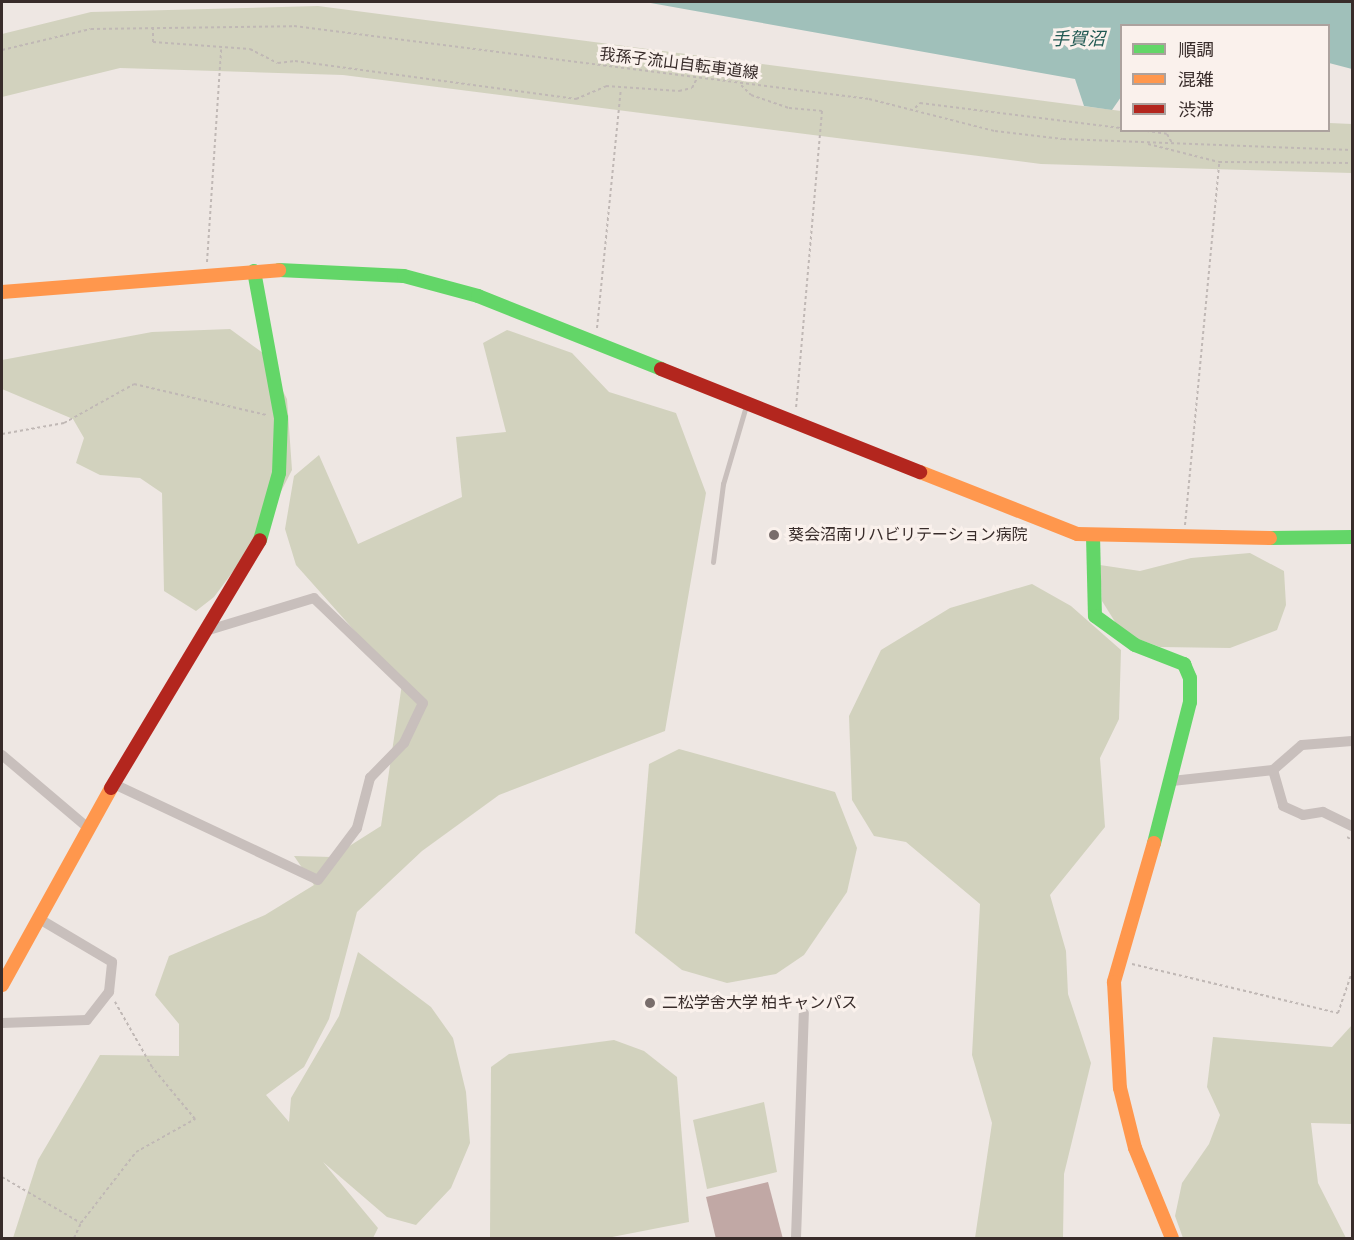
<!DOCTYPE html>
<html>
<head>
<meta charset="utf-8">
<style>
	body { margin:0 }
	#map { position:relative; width:1354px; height:1240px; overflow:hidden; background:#eee7e3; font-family:"Source Sans 3","Noto Sans JP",sans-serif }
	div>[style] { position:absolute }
	.green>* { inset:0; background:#d2d2be }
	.water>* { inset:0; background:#a0c0ba }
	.building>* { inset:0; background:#c1a8a5 }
	.path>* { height:2px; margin-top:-1px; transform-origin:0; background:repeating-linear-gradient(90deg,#c0b8b5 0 3px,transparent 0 6px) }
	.lane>* { height:5px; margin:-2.5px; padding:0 2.5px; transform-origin:2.5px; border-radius:2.5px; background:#c8bfbc }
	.street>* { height:10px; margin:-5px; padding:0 5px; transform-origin:5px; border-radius:5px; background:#c8bfbc }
	.fast>* { height:14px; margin:-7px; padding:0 7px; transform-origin:7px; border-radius:7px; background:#63d668 }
	.slow>* { height:14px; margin:-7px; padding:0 7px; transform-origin:7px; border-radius:7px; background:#ff974d }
	.jam>* { height:14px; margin:-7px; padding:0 7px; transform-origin:7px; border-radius:7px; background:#b3261e }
	.dots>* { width:16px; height:16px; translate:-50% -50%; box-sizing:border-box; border:3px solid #faf1ec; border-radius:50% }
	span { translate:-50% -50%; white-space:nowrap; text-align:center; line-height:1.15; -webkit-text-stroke:6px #faf1ec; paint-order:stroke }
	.street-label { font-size:16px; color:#382c2a }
	.poi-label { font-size:16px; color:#382c2a }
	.left { translate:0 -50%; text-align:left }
	.water-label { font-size:18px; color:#205952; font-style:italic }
	.frame { position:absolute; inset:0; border:3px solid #382c2a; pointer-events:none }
	.legend { position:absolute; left:1120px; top:24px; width:210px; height:108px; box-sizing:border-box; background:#faf1ec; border:2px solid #aca29e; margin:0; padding:8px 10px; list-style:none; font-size:18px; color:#382c2a }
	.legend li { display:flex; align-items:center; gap:12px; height:30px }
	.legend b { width:30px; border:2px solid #aca29e }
</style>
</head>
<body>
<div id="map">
	<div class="green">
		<div style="clip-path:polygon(318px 6px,1121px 111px,1122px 130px,1328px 130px,1329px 123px,1352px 124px,1352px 173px,1041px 164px,343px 75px,120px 68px,2px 97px,2px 34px,91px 12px)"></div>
		<div style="clip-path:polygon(230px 329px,263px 353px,287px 399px,292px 470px,255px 542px,214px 597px,196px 611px,164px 591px,162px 493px,140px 478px,100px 475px,76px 463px,84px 438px,73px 419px,2px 389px,2px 360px,152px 332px)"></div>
		<div style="clip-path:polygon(507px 330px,572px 353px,609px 392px,676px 413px,706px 493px,665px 731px,499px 795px,422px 851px,357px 912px,329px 1019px,304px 1067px,266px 1095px,289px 1122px,291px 1098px,339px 1016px,358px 952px,431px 1007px,453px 1038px,466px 1092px,470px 1143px,451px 1188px,416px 1225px,387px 1217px,323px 1162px,378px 1228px,373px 1238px,13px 1238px,38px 1160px,100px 1055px,179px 1056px,179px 1024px,155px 995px,169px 956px,265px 915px,314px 885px,294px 856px,332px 857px,381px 826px,402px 684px,296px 565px,285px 529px,294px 476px,319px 455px,358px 544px,462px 497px,456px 437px,506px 432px,483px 343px)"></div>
		<div style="clip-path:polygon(1250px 553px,1284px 571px,1286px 605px,1277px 630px,1230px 648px,1160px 647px,1122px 633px,1102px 601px,1100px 565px,1140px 571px,1191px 558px)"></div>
		<div style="clip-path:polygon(1032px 584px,1071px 606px,1121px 650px,1119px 719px,1100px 758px,1105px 827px,1050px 895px,1066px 951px,1068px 994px,1091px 1063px,1064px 1174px,1063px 1238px,975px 1238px,992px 1123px,972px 1055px,980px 904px,906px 842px,874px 836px,852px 800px,849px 716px,881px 650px,950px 608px)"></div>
		<div style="clip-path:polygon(679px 749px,835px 792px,857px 848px,847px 892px,804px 955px,776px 974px,727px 983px,682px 970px,635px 933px,649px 764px)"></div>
		<div style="clip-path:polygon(1352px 1025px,1352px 1124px,1311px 1123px,1318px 1183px,1346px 1238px,1183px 1238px,1175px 1216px,1182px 1183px,1209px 1144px,1220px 1115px,1207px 1087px,1213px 1037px,1332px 1047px)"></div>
		<div style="clip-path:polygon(614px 1040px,644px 1051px,677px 1077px,689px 1222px,607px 1238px,490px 1238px,491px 1067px,509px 1054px)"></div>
		<div style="clip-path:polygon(764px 1102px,777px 1172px,707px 1189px,693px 1120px)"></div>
	</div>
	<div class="water">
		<div style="clip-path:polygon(645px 2px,1352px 2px,1352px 69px,1329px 63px,1328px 26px,1122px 26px,1121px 97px,1112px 110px,1084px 106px,1075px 79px)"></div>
	</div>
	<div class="building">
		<div style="clip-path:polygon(768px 1182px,783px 1239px,716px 1239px,706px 1197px)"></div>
	</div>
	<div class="path">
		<div style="left:153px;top:27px;width:15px;rotate:90deg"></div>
		<div style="left:153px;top:42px;width:97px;rotate:4.1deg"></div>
		<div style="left:250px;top:49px;width:31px;rotate:27deg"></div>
		<div style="left:278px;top:63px;width:17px;rotate:-7deg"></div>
		<div style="left:295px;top:61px;width:284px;rotate:7.7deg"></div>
		<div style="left:576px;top:99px;width:33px;rotate:-23deg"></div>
		<div style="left:606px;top:86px;width:73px;rotate:3.9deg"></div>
		<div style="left:679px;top:91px;width:13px;rotate:-13deg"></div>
		<div style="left:692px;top:88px;width:11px;rotate:-63deg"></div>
		<div style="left:2px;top:50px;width:91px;rotate:-13.3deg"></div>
		<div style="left:91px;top:29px;width:203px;rotate:-0.8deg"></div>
		<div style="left:294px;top:26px;width:580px;rotate:7.24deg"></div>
		<div style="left:869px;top:99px;width:130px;rotate:14.3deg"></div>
		<div style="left:995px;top:131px;width:68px;rotate:6.7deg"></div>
		<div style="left:1063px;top:139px;width:289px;rotate:2.2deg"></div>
		<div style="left:741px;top:85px;width:14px;rotate:45deg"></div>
		<div style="left:751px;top:95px;width:40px;rotate:18.9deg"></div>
		<div style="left:789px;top:108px;width:33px;rotate:5deg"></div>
		<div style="left:822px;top:111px;width:300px;rotate:95deg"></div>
		<div style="left:915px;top:108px;width:7px;rotate:-45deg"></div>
		<div style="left:920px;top:103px;width:204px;rotate:7.1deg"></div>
		<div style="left:1140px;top:130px;width:27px;rotate:8deg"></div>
		<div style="left:1167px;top:134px;width:10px;rotate:61deg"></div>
		<div style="left:1148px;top:144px;width:73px;rotate:14.2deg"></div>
		<div style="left:1219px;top:162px;width:133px;rotate:0.4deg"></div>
		<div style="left:207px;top:262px;width:213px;rotate:-86.2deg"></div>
		<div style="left:597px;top:328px;width:240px;rotate:-84.3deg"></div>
		<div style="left:2px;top:434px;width:63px;rotate:-10.1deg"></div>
		<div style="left:64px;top:423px;width:80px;rotate:-29.1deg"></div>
		<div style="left:134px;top:384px;width:136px;rotate:13.2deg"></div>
		<div style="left:1185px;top:525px;width:365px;rotate:-84.6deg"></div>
		<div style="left:1347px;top:837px;width:6px;rotate:31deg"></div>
		<div style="left:1132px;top:964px;width:212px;rotate:13.4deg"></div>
		<div style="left:1338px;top:1013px;width:43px;rotate:-71.1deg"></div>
		<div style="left:1352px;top:1169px;width:24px;rotate:90deg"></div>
		<div style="left:2px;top:1177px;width:91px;rotate:30.2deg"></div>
		<div style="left:74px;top:1238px;width:17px;rotate:-65deg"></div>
		<div style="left:81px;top:1223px;width:90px;rotate:-52.2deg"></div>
		<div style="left:136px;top:1152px;width:68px;rotate:-29.2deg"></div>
		<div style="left:195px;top:1119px;width:67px;rotate:-129.6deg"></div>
		<div style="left:152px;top:1067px;width:75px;rotate:-119.6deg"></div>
	</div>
	<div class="lane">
		<div style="left:713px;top:562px;width:79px;rotate:-82.7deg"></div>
		<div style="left:723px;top:484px;width:81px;rotate:-73.6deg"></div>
	</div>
	<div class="street">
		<div style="left:2px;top:755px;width:111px;rotate:40.3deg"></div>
		<div style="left:1273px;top:770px;width:37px;rotate:74deg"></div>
		<div style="left:1283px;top:806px;width:22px;rotate:24deg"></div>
		<div style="left:1303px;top:815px;width:20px;rotate:-9deg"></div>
		<div style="left:1323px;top:812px;width:32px;rotate:26deg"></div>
		<div style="left:1172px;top:781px;width:102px;rotate:-6.2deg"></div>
		<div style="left:1273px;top:770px;width:38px;rotate:-41deg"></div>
		<div style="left:1302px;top:745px;width:50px;rotate:-4.6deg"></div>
		<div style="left:114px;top:784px;width:225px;rotate:25.2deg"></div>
		<div style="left:318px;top:880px;width:65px;rotate:-53.1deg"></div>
		<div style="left:357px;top:828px;width:52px;rotate:-75.4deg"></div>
		<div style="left:370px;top:778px;width:49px;rotate:-45.8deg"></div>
		<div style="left:404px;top:743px;width:44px;rotate:-64.6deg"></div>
		<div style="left:423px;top:703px;width:151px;rotate:-136.1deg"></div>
		<div style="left:314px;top:598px;width:110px;rotate:163.1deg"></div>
		<div style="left:2px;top:1023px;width:85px;rotate:-2deg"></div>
		<div style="left:87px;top:1020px;width:36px;rotate:-52deg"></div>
		<div style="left:109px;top:992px;width:30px;rotate:-84deg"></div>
		<div style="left:112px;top:962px;width:86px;rotate:-149.3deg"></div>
		<div style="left:796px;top:1238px;width:225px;rotate:-88deg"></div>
	</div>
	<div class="fast">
		<div style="left:279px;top:270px;width:125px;rotate:2.7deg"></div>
		<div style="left:404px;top:276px;width:77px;rotate:15.1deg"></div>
		<div style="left:478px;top:296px;width:197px;rotate:21.7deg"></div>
		<div style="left:254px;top:271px;width:149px;rotate:79.6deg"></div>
		<div style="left:281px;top:418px;width:55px;rotate:92.1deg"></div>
		<div style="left:279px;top:473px;width:70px;rotate:105.8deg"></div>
		<div style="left:1093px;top:536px;width:80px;rotate:88.6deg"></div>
		<div style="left:1095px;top:616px;width:49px;rotate:35.9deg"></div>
		<div style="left:1135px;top:645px;width:53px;rotate:21.2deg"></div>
		<div style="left:1184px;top:664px;width:15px;rotate:67deg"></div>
		<div style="left:1190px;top:678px;width:24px;rotate:90deg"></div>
		<div style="left:1190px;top:702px;width:146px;rotate:104.3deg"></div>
		<div style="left:1270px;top:538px;width:82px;rotate:-0.7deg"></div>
	</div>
	<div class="slow">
		<div style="left:2px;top:292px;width:278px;rotate:-4.5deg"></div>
		<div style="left:920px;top:472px;width:169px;rotate:21.5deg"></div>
		<div style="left:1077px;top:534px;width:193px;rotate:1.2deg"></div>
		<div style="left:1154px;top:843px;width:145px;rotate:106.1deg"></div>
		<div style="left:1114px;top:982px;width:106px;rotate:86.8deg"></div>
		<div style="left:1120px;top:1088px;width:62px;rotate:76deg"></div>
		<div style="left:1135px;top:1148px;width:97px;rotate:67.7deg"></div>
		<div style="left:2px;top:985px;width:225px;rotate:-61deg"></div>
	</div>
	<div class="jam">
		<div style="left:661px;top:369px;width:279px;rotate:21.7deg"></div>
		<div style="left:111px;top:788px;width:289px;rotate:-59deg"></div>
	</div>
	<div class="dots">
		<div style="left:774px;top:535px;background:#786d6b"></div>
		<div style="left:650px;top:1003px;background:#786d6b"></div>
	</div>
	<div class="street-label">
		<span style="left:679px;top:64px;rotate:7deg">我孫子流山自転車道線</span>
	</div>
	<div class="poi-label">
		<span class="left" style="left:788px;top:535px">葵会沼南リハビリテーション病院</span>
		<span class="left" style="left:662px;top:1003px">二松学舍大学 柏キャンパス</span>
	</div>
	<div class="water-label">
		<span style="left:1078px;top:40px">手賀沼</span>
	</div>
	<div class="frame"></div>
	<ul class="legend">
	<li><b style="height:8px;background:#63d668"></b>順調</li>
	<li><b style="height:8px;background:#ff974d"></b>混雑</li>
	<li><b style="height:8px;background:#b3261e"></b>渋滞</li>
	</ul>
</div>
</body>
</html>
